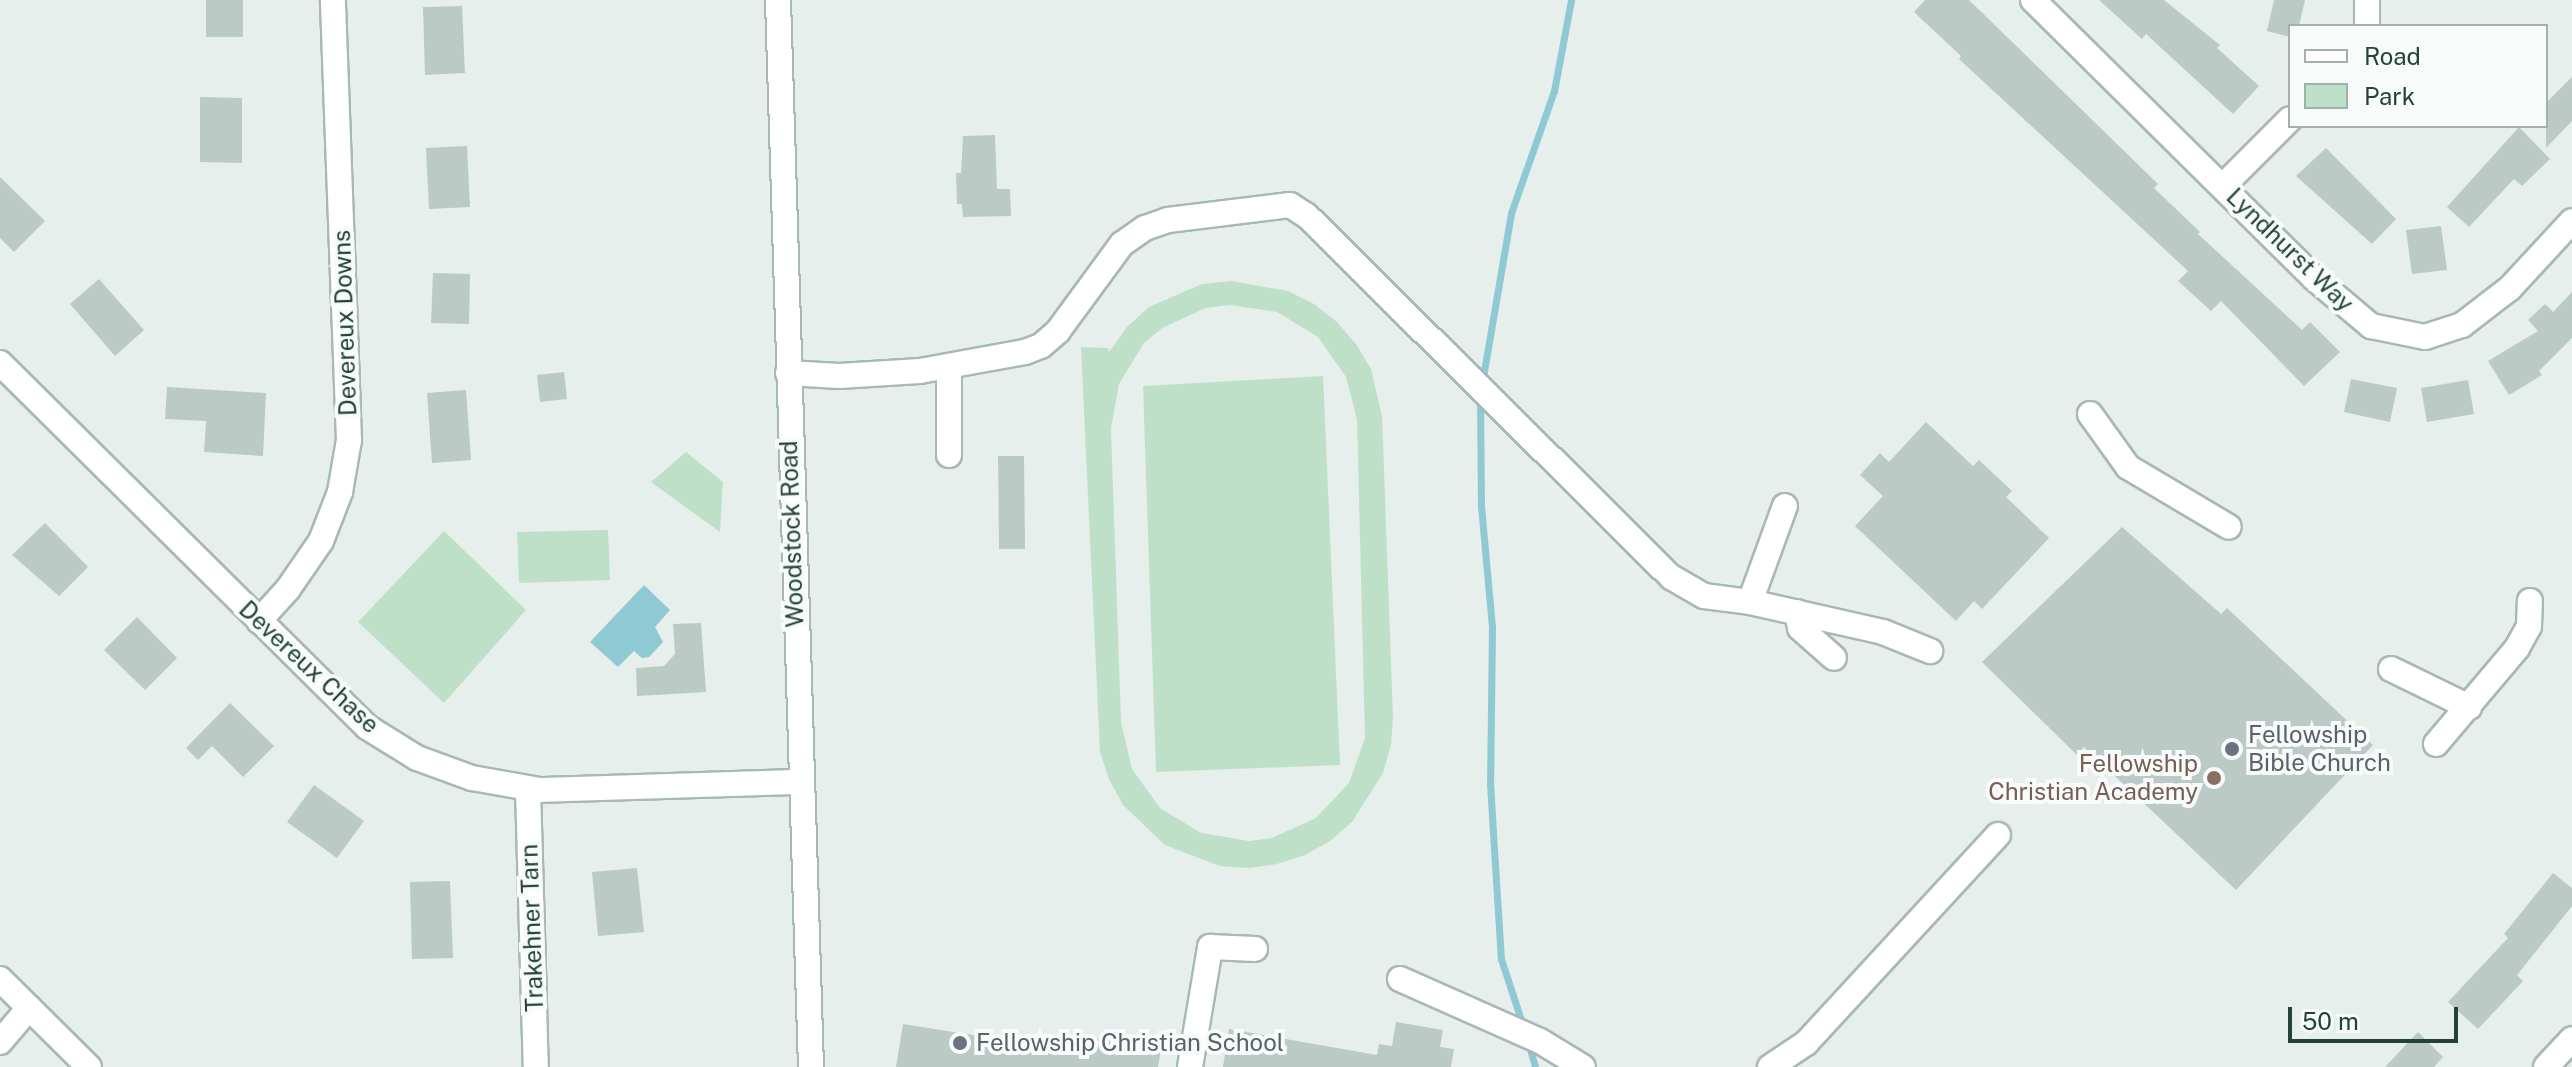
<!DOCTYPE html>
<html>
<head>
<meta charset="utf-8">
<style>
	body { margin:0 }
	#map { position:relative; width:2572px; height:1067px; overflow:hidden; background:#e6efeb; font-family:"Public Sans",sans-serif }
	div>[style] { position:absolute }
	.green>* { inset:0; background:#bfe0c8 }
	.water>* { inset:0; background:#8ec9d4 }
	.stream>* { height:7px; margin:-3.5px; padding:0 3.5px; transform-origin:3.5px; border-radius:3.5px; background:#8ec9d4 }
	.building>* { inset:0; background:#bbcac4 }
	.roads { filter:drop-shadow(2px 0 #a8b8b2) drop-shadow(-2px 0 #a8b8b2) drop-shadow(0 2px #a8b8b2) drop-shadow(0 -2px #a8b8b2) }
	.minor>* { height:24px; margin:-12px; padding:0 12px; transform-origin:12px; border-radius:12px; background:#fff }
	.dots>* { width:22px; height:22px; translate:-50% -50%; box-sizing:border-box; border:4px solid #f7fbf9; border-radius:50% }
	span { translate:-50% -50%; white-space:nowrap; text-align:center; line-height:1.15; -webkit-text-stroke:8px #f7fbf9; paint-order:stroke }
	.street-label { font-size:24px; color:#24423a }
	.worship-label { font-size:24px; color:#5b616d }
	.left { translate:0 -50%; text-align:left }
	.education-label { font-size:24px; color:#785e54 }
	.right { translate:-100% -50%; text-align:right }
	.legend { position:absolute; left:2288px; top:24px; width:260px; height:104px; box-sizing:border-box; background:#f7fbf9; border:2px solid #a3b1ad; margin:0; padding:10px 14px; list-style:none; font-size:24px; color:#24423a }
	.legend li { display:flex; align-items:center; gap:16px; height:40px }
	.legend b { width:40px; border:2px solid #a3b1ad }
	.scale { position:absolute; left:2288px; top:1007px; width:170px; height:36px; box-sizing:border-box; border:4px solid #24423a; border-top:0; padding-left:10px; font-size:24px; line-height:28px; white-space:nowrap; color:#24423a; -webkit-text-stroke:6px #f7fbf9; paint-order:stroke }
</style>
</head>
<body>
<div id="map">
	<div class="green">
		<div style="clip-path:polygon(evenodd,1231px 281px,1288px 291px,1314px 304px,1337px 322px,1356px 344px,1371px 369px,1382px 416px,1393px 716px,1391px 745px,1383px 773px,1352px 822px,1330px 841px,1305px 855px,1277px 864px,1249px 868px,1220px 866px,1165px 845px,1123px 805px,1109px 779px,1100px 752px,1081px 347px,1108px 348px,1109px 352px,1127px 327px,1149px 307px,1202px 284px,1231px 281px,1230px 305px,1277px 312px,1318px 337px,1346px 377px,1357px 419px,1365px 738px,1349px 783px,1316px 818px,1272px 838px,1249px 841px,1201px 833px,1160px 808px,1132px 769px,1121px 722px,1111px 428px,1119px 384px,1144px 343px,1162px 328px,1206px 308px,1230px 305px)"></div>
		<div style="clip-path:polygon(1323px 376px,1340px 765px,1156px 772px,1143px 386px)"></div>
		<div style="clip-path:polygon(686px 452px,723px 482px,720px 532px,651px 482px)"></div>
		<div style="clip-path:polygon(608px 530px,610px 580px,519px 583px,517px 532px)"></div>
		<div style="clip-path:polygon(444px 531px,526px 610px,444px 703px,358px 622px)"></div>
	</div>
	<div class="water">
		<div style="clip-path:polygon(644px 585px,670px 610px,655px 627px,663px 642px,649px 657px,642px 658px,634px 651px,618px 667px,590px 642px)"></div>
	</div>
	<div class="stream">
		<div style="left:1482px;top:383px;width:172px;rotate:-80.3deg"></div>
		<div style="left:1511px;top:213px;width:129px;rotate:-70.6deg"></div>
		<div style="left:1554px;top:91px;width:93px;rotate:-79.4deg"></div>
		<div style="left:1480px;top:395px;width:111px;rotate:89.5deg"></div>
		<div style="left:1481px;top:506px;width:121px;rotate:84.8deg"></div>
		<div style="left:1492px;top:626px;width:157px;rotate:90.7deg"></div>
		<div style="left:1490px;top:783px;width:66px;rotate:86.5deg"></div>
		<div style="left:1494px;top:849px;width:110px;rotate:86.4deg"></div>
		<div style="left:1501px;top:959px;width:71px;rotate:71.8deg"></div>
		<div style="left:1528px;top:1042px;width:26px;rotate:74deg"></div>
	</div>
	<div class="building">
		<div style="clip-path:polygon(206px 0,243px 0,243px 37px,206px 37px)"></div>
		<div style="clip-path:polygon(1925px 0,1969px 0,2158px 184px,2154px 188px,2200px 232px,2198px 234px,2302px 330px,2310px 322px,2340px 352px,2304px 386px,2221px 301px,2211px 311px,2178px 281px,2188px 271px,1959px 59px,1961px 56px,1914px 12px)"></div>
		<div style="clip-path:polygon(2099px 0,2164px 0,2220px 45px,2217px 48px,2259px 86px,2233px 114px,2146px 34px,2142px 39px)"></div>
		<div style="clip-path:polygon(2274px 0,2305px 0,2299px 26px,2290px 26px,2290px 37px,2267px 31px)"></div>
		<div style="clip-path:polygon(462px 6px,465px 73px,425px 75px,423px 7px)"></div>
		<div style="clip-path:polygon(2572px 77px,2572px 121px,2546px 148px,2546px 103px)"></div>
		<div style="clip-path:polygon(200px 97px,242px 98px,242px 163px,200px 162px)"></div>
		<div style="clip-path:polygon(2519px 127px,2550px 159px,2522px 186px,2514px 179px,2469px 227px,2447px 207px)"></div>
		<div style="clip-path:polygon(995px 135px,997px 189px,1010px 189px,1011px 216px,963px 217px,962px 204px,957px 204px,956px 173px,961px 173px,963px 136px)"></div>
		<div style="clip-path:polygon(467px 146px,470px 207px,429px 209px,426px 148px)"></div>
		<div style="clip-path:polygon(2326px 148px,2396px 219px,2372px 244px,2296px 176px)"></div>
		<div style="clip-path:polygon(0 177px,45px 221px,14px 252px,0 238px)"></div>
		<div style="clip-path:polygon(2441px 226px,2447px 270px,2412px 274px,2406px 230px)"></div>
		<div style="clip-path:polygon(433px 273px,470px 274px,469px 324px,431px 323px)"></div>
		<div style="clip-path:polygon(99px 279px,144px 330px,115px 356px,70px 304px)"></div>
		<div style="clip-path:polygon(2572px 292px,2572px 338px,2539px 371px,2542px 375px,2509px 395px,2488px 361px,2538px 331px,2528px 320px,2545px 304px,2553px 312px)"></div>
		<div style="clip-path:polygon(564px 372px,567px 399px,540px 402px,537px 375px)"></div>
		<div style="clip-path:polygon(2351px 379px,2397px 388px,2390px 422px,2344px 412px)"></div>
		<div style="clip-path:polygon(2468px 380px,2474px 414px,2427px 422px,2421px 388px)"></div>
		<div style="clip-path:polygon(167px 387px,266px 393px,263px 456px,204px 452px,206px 421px,165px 419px)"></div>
		<div style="clip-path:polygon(466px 390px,471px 460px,432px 463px,427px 393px)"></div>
		<div style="clip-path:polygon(1926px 422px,1973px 466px,1979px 460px,2012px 491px,2006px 497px,2049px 538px,1982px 609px,1974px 601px,1956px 621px,1855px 526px,1883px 496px,1860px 475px,1880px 453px,1889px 462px)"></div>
		<div style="clip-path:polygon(998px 456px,1024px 456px,1025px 549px,999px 549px)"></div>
		<div style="clip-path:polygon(45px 523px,88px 567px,59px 596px,12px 555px)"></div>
		<div style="clip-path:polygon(2122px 527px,2221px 614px,2227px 608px,2373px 745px,2236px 890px,2084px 747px,2077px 755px,1982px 662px)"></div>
		<div style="clip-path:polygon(137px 617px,177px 658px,145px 690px,104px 650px)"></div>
		<div style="clip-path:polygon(701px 623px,706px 692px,637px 696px,636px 668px,664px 666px,675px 654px,673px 624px)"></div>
		<div style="clip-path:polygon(230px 703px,274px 746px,243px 777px,212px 746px,198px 760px,186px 748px)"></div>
		<div style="clip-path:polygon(314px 785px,364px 821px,337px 858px,287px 822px)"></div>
		<div style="clip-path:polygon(637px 868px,644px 932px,598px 936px,592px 872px)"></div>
		<div style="clip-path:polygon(2553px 873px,2572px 888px,2572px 906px,2517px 975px,2523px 981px,2478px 1029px,2448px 1002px,2508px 938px,2504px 934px)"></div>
		<div style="clip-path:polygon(450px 881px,453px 958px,412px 959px,410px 882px)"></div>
		<div style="clip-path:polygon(1396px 1022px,1443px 1030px,1440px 1047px,1454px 1049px,1451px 1067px,1223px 1067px,1229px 1029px,1377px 1055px,1379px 1044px,1392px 1046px)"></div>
		<div style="clip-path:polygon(903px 1024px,1091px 1054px,1094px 1038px,1161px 1049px,1158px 1067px,896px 1067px)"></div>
		<div style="clip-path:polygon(2418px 1032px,2443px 1057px,2434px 1067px,2385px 1067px)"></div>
	</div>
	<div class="roads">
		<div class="minor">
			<div style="left:778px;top:0;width:1068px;rotate:88.23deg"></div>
			<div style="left:2033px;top:0;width:395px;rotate:44.7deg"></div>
			<div style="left:2314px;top:278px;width:75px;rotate:40.1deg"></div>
			<div style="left:2371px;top:326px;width:55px;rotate:11.5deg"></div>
			<div style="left:2425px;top:337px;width:39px;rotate:-18deg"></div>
			<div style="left:2462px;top:325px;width:61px;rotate:-37.6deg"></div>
			<div style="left:2510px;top:288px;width:91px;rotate:-47.2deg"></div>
			<div style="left:2367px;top:0;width:26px;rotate:90deg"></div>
			<div style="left:2224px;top:185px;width:93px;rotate:-45deg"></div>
			<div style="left:0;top:363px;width:517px;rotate:44.76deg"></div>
			<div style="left:367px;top:727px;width:59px;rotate:31.8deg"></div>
			<div style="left:417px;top:758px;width:59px;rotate:20deg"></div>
			<div style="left:472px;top:778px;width:69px;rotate:10deg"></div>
			<div style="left:540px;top:790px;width:259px;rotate:-1.8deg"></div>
			<div style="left:949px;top:366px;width:89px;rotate:90deg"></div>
			<div style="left:788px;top:373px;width:51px;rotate:3.4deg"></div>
			<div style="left:839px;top:376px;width:81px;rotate:-3.5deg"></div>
			<div style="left:920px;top:371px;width:107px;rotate:-10.3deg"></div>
			<div style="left:1025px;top:352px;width:17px;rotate:-21deg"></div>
			<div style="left:1041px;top:346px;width:23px;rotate:-41deg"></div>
			<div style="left:1058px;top:331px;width:108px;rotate:-53.7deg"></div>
			<div style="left:1122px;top:244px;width:28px;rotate:-35deg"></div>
			<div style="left:1145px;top:228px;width:24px;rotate:-19deg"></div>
			<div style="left:1168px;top:220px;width:123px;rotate:-7deg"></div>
			<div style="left:1290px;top:205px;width:20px;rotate:33deg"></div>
			<div style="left:1307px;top:216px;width:513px;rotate:44.76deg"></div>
			<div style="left:1671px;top:577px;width:38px;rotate:30deg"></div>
			<div style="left:1704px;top:596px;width:46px;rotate:7.4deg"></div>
			<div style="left:1750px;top:602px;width:136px;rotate:12.7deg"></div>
			<div style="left:1883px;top:632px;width:51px;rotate:22deg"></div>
			<div style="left:2090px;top:414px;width:65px;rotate:54.4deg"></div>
			<div style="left:2128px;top:467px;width:117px;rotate:30.7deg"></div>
			<div style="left:1750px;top:602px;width:102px;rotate:-70deg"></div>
			<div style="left:1797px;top:612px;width:16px;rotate:79deg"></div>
			<div style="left:1800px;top:628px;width:45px;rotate:41.4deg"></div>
			<div style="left:259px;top:621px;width:43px;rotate:-47.8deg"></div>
			<div style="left:288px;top:589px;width:58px;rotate:-55.5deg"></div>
			<div style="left:321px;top:541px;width:53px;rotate:-68.8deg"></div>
			<div style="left:340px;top:492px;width:53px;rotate:-80.2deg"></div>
			<div style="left:349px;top:440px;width:440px;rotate:-92.1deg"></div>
			<div style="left:2391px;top:669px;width:87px;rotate:26deg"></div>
			<div style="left:2436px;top:744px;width:126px;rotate:-49.8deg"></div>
			<div style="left:2517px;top:648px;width:25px;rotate:-61deg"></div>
			<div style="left:2529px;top:626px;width:25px;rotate:-88deg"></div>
			<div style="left:528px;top:789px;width:278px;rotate:88.4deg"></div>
			<div style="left:0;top:979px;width:125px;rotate:44.7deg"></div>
			<div style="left:1400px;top:979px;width:153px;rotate:23.9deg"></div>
			<div style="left:1540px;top:1041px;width:50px;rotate:31.2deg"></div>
			<div style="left:0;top:1042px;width:45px;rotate:-49.5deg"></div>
			<div style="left:1190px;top:1067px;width:122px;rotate:-80.5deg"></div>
			<div style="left:1210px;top:947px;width:45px;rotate:2.5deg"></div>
			<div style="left:1770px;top:1067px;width:43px;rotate:-33.7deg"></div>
			<div style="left:1806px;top:1043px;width:283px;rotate:-47.3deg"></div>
			<div style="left:2546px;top:1067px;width:38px;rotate:-47deg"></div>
		</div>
	</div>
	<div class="dots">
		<div style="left:2232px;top:749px;background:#6b7280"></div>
		<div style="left:2214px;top:778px;background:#8d6e63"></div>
		<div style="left:960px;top:1043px;background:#6b7280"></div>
	</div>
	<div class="street-label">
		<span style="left:2290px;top:250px;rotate:44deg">Lyndhurst Way</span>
		<span style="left:345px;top:323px;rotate:-92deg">Devereux Downs</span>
		<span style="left:792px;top:534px;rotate:-92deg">Woodstock Road</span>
		<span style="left:309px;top:667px;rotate:43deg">Devereux Chase</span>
		<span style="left:532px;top:928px;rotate:-92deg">Trakehner Tarn</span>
	</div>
	<div class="worship-label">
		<span class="left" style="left:2248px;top:749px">Fellowship<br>Bible Church</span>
		<span class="left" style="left:976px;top:1043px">Fellowship Christian School</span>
	</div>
	<div class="education-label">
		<span class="right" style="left:2198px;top:778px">Fellowship<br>Christian Academy</span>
	</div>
	<ul class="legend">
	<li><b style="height:10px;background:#fff"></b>Road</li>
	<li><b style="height:22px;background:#bfe0c8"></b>Park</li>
	</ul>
	<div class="scale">50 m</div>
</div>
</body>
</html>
